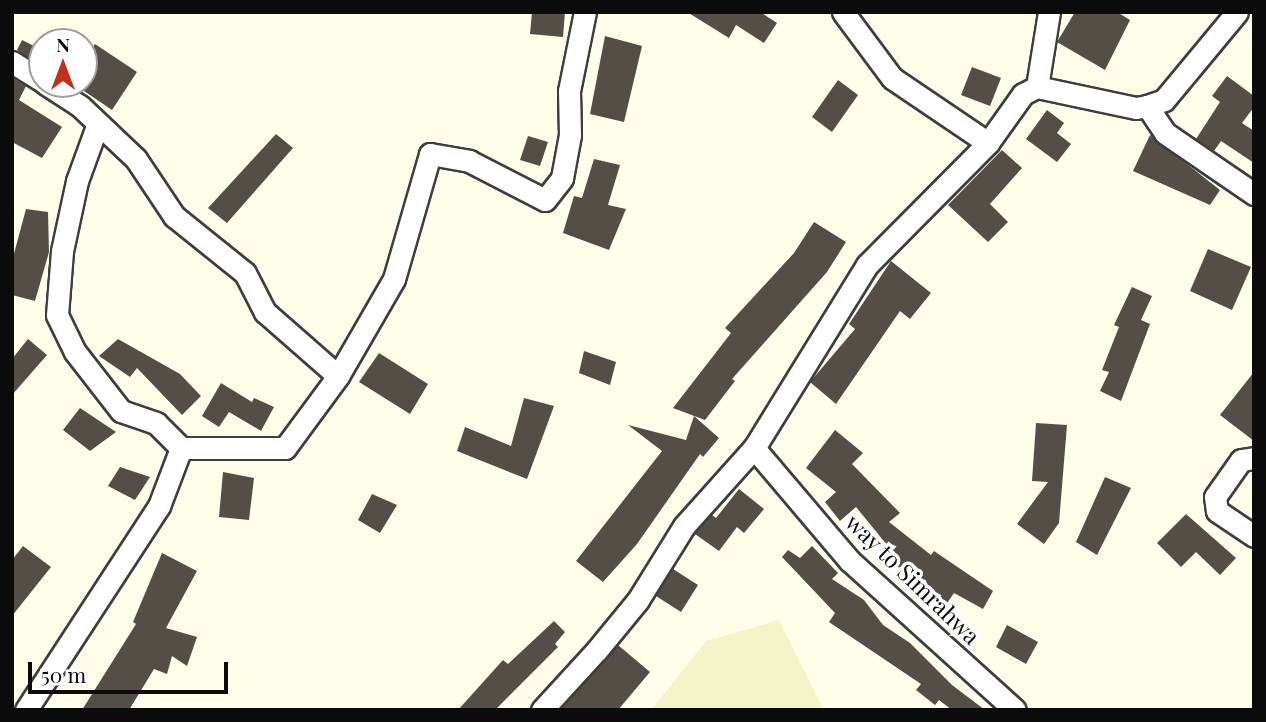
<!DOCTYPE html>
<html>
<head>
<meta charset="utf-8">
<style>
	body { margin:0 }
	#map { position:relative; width:1266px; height:722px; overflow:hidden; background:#fffee8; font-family:"Playfair Display",serif }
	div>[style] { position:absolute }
	.farmland>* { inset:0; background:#f2f6c7 }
	.building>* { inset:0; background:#544e46 }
	.roads { filter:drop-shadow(2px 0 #3e3e3e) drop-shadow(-2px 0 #3e3e3e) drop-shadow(0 2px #3e3e3e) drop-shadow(0 -2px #3e3e3e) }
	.street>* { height:21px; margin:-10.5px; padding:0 10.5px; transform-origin:10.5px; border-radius:10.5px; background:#fff }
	span { translate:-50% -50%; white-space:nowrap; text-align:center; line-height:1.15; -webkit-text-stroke:7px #fff; paint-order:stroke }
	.street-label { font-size:23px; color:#0b0b0b }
	.frame { position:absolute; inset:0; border:14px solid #0b0b0b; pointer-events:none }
	.north { position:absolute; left:28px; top:28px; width:70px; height:70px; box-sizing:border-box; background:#fff; border:2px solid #9d9d9d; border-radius:50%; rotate:0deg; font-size:19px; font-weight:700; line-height:28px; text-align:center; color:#0b0b0b }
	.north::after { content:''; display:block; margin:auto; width:24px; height:32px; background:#c22f1b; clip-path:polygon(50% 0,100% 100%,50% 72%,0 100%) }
	.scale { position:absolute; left:28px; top:662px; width:200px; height:32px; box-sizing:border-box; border:4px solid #0b0b0b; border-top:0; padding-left:9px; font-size:21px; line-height:24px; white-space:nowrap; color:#0b0b0b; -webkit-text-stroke:5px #fff; paint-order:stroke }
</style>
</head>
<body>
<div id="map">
	<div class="farmland">
		<div style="clip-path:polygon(779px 620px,824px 710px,651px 710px,706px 641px)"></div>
	</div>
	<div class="building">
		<div style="clip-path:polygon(532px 12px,565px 12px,563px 37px,530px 34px)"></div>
		<div style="clip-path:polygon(687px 12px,760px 12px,777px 23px,764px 43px,736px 25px,729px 38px)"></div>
		<div style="clip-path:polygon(1075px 12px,1117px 12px,1130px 20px,1105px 70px,1057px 42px)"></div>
		<div style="clip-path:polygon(605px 36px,642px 46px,624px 122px,590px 114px)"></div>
		<div style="clip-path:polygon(22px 40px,42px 50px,37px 63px,17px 50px)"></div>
		<div style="clip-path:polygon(95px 44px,137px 72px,112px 110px,84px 91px,84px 60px)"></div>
		<div style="clip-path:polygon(972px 67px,1001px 78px,990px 106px,961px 95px)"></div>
		<div style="clip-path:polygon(1227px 76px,1254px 96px,1254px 107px,1242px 123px,1254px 131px,1254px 163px,1221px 141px,1214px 151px,1196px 139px,1220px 102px,1212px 96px)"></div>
		<div style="clip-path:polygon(12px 78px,26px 86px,19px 100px,62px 127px,42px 158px,12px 142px)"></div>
		<div style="clip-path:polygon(838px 80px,858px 95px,832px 132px,812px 117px)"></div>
		<div style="clip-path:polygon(1047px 110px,1064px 123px,1057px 133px,1071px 144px,1057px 162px,1026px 139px)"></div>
		<div style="clip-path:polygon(276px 134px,293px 148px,227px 223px,208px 208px)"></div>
		<div style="clip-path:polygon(1150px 135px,1220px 190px,1210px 205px,1133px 171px)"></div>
		<div style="clip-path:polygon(528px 136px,548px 142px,540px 166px,520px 160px)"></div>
		<div style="clip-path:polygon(1002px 150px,1022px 168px,990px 204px,1008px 222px,988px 242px,948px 205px)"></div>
		<div style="clip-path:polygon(594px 159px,620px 165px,608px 205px,626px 209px,609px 250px,563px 233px,574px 196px,582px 198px)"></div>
		<div style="clip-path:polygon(26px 209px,48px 212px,49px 252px,35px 301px,12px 295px,12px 261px)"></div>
		<div style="clip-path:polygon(814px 222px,846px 242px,827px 272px,732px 379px,735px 381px,705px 420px,673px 408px,731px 333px,725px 328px,794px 253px)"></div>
		<div style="clip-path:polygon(1208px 249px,1251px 267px,1232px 310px,1190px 291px)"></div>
		<div style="clip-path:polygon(891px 261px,931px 293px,910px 319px,900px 311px,836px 404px,810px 382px,855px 329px,849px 324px)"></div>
		<div style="clip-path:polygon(1132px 287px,1152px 296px,1141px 320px,1150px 324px,1121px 401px,1100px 391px,1109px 372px,1102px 370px,1119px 327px,1114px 325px)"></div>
		<div style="clip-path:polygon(28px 339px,47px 355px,12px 395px,12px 359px)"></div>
		<div style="clip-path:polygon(118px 339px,180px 374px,201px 396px,182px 415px,137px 368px,130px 377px,99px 356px)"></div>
		<div style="clip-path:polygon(584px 351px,616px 362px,610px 385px,579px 373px)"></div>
		<div style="clip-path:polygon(379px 353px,428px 384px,410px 414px,359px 382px)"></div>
		<div style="clip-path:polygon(1254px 372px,1254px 441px,1220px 415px)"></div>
		<div style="clip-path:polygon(221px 383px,252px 402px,254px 398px,274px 407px,261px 431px,229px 412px,219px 427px,202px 416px)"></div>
		<div style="clip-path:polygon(524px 398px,554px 406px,527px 479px,457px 451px,465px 427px,511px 446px)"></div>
		<div style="clip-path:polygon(80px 408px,116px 432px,90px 451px,63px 430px)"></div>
		<div style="clip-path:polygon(694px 416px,719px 438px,703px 457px,700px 454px,637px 544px,603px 582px,576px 561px,662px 451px,628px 425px,686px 440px)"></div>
		<div style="clip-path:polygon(1036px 423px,1067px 425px,1059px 523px,1044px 544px,1017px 524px,1048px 482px,1032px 481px)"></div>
		<div style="clip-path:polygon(835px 430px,863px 453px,852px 464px,900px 513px,889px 522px,931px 555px,934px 551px,993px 591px,983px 609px,954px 593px,945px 606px,892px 562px,896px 556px,856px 507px,840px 521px,825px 502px,836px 492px,806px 468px)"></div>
		<div style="clip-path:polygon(120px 467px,150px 477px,135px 500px,108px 486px)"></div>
		<div style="clip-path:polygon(223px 472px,254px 478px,249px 520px,219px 517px)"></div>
		<div style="clip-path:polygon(1105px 477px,1131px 488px,1097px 555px,1076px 542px)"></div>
		<div style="clip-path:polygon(739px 489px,764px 509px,744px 533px,737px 527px,719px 551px,695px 534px,712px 515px,716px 518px)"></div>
		<div style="clip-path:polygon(372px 494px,397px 505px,380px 533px,358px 520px)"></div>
		<div style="clip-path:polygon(1186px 514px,1236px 558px,1220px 575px,1196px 552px,1181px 567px,1157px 543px)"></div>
		<div style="clip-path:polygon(23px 546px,51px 567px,12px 616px,12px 560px)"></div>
		<div style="clip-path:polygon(812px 546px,838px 573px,832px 579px,864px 600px,883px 625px,910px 643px,952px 685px,985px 710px,952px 710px,939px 700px,935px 705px,916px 690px,921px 684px,829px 622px,835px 613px,782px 557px,788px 550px,800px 558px)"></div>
		<div style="clip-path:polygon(162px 553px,197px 571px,166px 628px,197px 637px,187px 666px,172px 656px,167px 674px,154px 669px,129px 710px,82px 710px,136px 624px,133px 622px)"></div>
		<div style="clip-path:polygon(673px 569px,698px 585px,681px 612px,656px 596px)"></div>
		<div style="clip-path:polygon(554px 621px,565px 632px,555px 644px,558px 647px,495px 710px,458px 710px,503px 660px,508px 664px)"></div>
		<div style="clip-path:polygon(1007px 625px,1038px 642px,1026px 664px,996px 647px)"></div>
		<div style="clip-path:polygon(618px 645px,650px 672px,618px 710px,560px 710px)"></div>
	</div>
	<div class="roads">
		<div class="street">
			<div style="left:843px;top:12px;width:82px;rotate:53.4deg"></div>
			<div style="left:892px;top:78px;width:116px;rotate:34.1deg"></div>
			<div style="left:12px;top:62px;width:36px;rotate:32deg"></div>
			<div style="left:46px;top:84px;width:40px;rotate:32.9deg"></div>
			<div style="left:80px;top:106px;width:77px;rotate:43.4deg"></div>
			<div style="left:136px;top:159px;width:69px;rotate:56.3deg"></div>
			<div style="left:174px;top:216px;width:91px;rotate:38.8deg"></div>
			<div style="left:245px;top:273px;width:44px;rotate:62.9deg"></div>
			<div style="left:265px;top:312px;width:97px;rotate:41.2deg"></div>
			<div style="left:1037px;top:87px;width:76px;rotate:-80.9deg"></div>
			<div style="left:1147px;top:106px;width:32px;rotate:56deg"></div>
			<div style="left:1165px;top:133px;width:108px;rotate:34.4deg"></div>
			<div style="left:181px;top:448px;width:104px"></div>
			<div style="left:285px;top:448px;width:89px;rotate:-53.6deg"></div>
			<div style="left:338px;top:376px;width:112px;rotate:-60deg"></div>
			<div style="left:394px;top:279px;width:130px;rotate:-73.9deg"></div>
			<div style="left:430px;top:154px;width:40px;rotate:10deg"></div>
			<div style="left:469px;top:161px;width:85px;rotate:27.2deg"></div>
			<div style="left:545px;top:200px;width:28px;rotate:-52deg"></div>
			<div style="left:562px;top:178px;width:44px;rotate:-79.5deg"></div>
			<div style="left:570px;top:135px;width:44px;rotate:-91.3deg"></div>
			<div style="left:569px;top:91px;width:81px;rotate:-78.6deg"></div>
			<div style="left:754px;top:448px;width:148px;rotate:49.7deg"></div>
			<div style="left:850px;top:561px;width:222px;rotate:42.1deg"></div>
			<div style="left:1254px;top:458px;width:13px;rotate:171deg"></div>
			<div style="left:1241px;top:460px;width:45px;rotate:125.1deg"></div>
			<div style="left:1215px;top:497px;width:14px;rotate:82deg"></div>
			<div style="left:1217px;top:511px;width:45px;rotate:34deg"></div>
			<div style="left:26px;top:710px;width:244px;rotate:-56.9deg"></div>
			<div style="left:159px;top:506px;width:62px;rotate:-69.2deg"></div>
			<div style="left:181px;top:448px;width:35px;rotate:-135deg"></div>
			<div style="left:156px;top:423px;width:37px;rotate:-161deg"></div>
			<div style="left:121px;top:411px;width:75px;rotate:-127.9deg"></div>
			<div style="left:75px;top:352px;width:41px;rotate:-115.9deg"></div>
			<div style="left:57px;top:315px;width:64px;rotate:-85.5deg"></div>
			<div style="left:62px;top:251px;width:72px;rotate:-77.9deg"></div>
			<div style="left:77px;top:181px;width:59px;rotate:-70deg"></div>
			<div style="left:542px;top:710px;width:81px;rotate:-47.5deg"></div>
			<div style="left:597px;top:650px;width:65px;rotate:-50.6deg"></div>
			<div style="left:638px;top:600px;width:87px;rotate:-58.1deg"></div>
			<div style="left:684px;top:526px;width:105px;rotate:-48.1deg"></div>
			<div style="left:754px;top:448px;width:215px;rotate:-58.3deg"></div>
			<div style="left:867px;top:265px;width:172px;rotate:-45.2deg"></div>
			<div style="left:988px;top:143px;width:60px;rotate:-54.5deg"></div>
			<div style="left:1023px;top:94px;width:16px;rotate:-27deg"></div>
			<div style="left:1037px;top:87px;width:101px;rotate:12deg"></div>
			<div style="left:1136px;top:108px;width:11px;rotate:-10deg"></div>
			<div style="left:1147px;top:106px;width:18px;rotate:-19deg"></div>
			<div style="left:1164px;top:100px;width:114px;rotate:-50.3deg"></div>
		</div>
	</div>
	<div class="street-label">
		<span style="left:913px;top:579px;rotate:44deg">way to Simrahwa</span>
	</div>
	<div class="frame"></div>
	<div class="north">N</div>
	<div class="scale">50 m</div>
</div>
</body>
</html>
